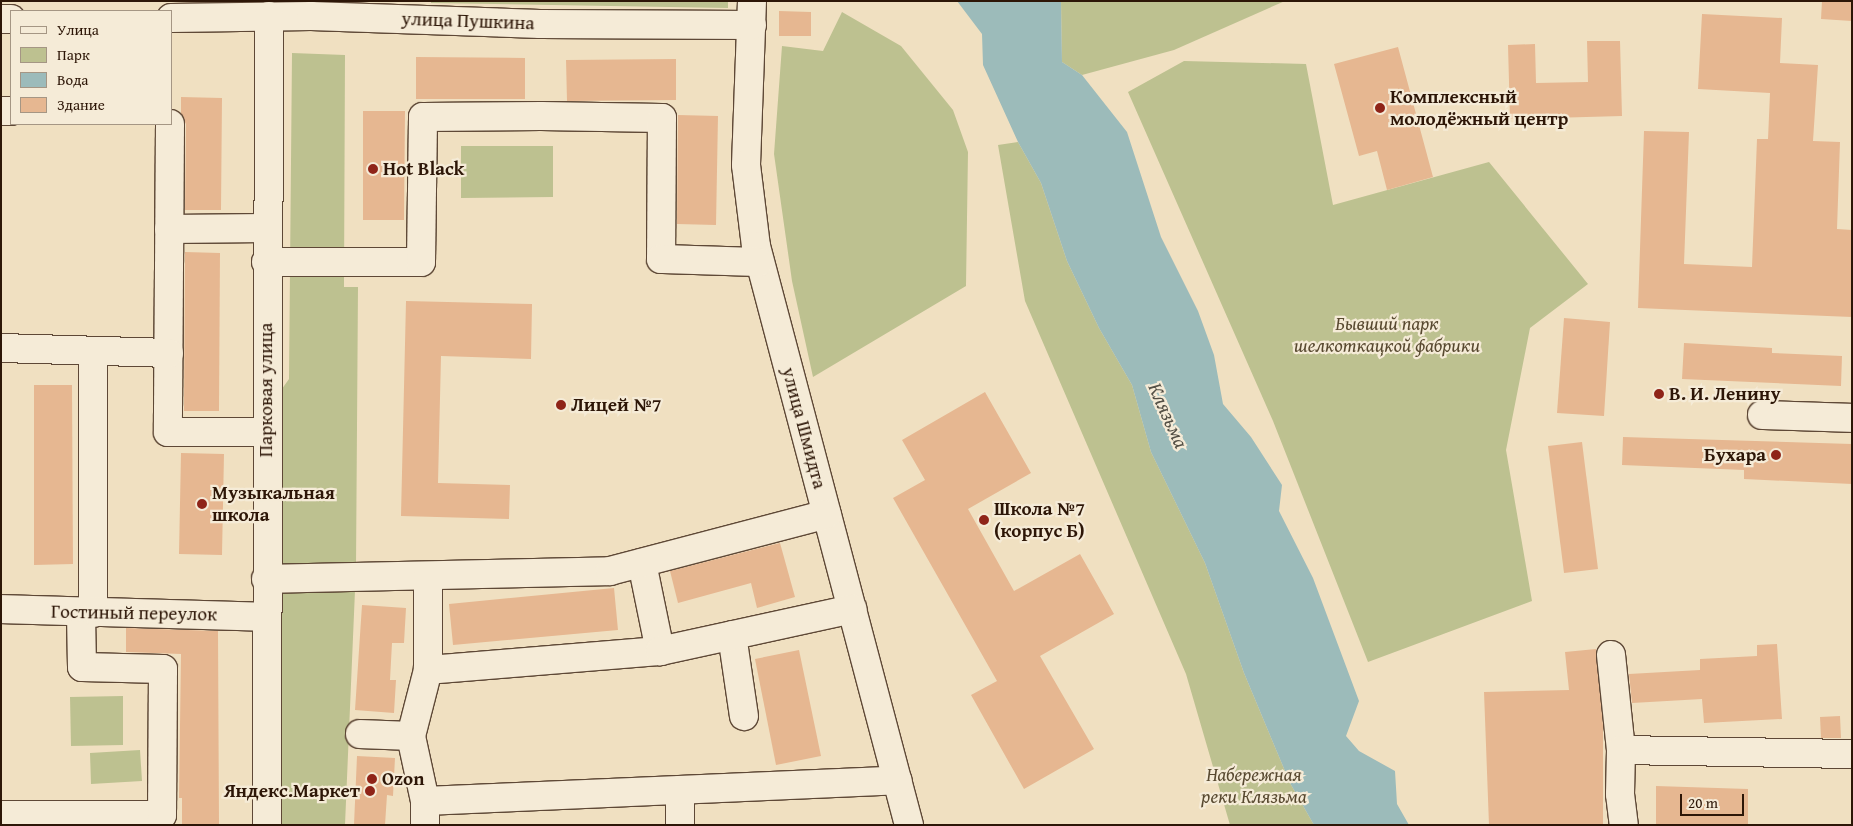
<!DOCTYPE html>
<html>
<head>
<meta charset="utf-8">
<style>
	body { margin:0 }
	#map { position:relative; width:1853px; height:826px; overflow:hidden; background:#f0e0c1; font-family:"Gentium Book Plus",serif }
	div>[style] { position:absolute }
	.green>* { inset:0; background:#bdc190 }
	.water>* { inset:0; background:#9cbbba }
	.building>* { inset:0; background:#e6b791 }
	.roads { filter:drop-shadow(1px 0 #5e4836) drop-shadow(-1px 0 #5e4836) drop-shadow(0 1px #5e4836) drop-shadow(0 -1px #5e4836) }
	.minor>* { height:28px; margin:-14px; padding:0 14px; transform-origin:14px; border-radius:14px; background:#f5ebd7 }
	.dots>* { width:14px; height:14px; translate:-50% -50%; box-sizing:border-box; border:2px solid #f5ebd7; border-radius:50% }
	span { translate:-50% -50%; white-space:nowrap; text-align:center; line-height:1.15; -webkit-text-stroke:4.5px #f5ebd7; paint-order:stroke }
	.street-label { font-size:19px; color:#2d1607 }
	.poi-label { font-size:19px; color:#2d1607; font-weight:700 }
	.left { translate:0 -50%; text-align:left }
	.right { translate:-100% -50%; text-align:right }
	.park-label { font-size:19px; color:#584930; font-style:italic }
	.water-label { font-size:20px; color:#545046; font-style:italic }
	.frame { position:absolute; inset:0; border:2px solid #2d1607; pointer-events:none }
	.legend { position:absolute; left:10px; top:10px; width:162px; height:115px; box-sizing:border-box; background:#f5ebd7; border:1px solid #a59684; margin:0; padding:6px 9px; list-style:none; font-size:15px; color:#2d1607 }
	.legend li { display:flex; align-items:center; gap:10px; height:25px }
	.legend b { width:25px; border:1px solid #a59684 }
	.scale { position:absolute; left:1680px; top:794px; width:64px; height:22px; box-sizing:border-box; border:2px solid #2d1607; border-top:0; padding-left:6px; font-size:15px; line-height:18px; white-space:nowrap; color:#2d1607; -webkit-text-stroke:4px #f5ebd7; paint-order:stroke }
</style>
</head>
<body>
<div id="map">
	<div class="green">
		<div style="clip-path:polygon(431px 1px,728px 1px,728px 8px,431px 3px)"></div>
		<div style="clip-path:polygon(1061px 1px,1285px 1px,1174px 50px,1082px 75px,1062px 62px)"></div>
		<div style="clip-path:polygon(842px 12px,901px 46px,953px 110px,968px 152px,966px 286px,813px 377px,792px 281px,774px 154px,782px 46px,823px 51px)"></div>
		<div style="clip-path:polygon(292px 53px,345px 55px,344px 287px,358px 287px,356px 567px,345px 825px,278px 825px,274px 400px,289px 379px)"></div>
		<div style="clip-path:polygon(1184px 61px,1306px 64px,1333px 205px,1489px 162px,1588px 284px,1530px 328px,1506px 450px,1532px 601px,1368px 662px,1273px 421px,1128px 92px)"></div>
		<div style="clip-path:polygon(1018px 142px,1041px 183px,1067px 261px,1099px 328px,1132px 385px,1151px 452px,1205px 563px,1244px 673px,1290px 783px,1314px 825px,1230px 825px,1186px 674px,1025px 301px,998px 145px)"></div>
		<div style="clip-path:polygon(461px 146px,553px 146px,553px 197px,461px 198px)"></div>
		<div style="clip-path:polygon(123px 696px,123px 745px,71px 746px,70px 697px)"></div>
		<div style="clip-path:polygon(140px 750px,142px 781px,91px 784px,90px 753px)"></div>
	</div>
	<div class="water">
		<div style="clip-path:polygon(957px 1px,1061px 1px,1062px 62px,1082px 75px,1127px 132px,1161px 237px,1198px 311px,1214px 355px,1223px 404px,1251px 437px,1282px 485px,1279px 511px,1313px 578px,1359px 701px,1346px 736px,1359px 751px,1395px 771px,1397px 804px,1409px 825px,1314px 825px,1290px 783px,1244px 673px,1205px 563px,1151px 452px,1132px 385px,1099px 328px,1067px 261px,1041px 183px,1018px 142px,983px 65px,982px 34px)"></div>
	</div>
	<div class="building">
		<div style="clip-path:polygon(1822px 1px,1852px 1px,1852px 21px,1821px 19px)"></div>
		<div style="clip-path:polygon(779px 11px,811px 12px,811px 36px,779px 36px)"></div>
		<div style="clip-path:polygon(1702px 14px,1782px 18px,1780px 63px,1818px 65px,1813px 141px,1840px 142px,1837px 229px,1852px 230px,1852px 317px,1638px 308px,1644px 131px,1689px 132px,1684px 264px,1752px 267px,1757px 139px,1768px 139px,1770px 93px,1698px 89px)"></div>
		<div style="clip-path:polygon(1587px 41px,1620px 41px,1622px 116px,1510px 119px,1508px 45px,1535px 44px,1536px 83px,1588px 82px)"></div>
		<div style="clip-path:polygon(1398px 47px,1433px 177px,1387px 190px,1377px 151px,1359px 156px,1334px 64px)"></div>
		<div style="clip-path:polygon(416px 57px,525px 58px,525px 99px,416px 99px)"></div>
		<div style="clip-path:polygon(676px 59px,676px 100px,567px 101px,566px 60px)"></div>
		<div style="clip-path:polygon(181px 97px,222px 98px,221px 210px,185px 210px,186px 124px,181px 114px)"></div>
		<div style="clip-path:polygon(363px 111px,405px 111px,404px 220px,363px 220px)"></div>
		<div style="clip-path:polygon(678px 115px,718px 116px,716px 225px,677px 224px)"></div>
		<div style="clip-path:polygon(185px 252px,220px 253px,219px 411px,184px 411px)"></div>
		<div style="clip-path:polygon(406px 301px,532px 304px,531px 359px,441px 356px,438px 483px,510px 485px,509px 519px,401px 516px)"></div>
		<div style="clip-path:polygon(1564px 318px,1610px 322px,1604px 416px,1557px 413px)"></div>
		<div style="clip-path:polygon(1684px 343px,1772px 348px,1772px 353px,1842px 356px,1841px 386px,1682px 379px)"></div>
		<div style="clip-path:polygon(34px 385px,72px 385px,73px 564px,34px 565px)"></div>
		<div style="clip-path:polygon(985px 392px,1031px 473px,968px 509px,1014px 591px,1080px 554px,1114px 614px,1040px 656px,1094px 749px,1024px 789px,971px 695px,997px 681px,893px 498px,925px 480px,902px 440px)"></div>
		<div style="clip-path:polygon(1623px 437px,1852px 444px,1852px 484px,1744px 479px,1744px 470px,1622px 465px)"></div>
		<div style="clip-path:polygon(1582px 442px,1598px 569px,1564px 573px,1548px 446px)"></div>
		<div style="clip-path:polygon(181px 453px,224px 454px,222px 555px,179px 554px)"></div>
		<div style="clip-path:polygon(780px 543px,795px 597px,757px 608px,751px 583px,678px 603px,670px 571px)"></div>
		<div style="clip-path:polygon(614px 588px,618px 630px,453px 645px,449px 604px)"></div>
		<div style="clip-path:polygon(362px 605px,406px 608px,404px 643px,392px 643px,390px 680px,396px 680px,394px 713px,355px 710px)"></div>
		<div style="clip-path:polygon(126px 628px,218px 631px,219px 825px,182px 825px,182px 798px,179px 798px,181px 654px,126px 652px)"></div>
		<div style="clip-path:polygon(1777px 644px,1782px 719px,1704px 723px,1702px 699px,1632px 703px,1629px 674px,1700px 670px,1700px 659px,1757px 656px,1757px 645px)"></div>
		<div style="clip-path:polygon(1596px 649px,1603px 725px,1603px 825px,1489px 825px,1484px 692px,1569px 690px,1565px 652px)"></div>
		<div style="clip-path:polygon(799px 650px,821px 756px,776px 765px,755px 659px)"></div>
		<div style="clip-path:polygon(1840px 716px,1841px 738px,1821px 738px,1820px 717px)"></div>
		<div style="clip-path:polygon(357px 756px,395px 758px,393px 796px,387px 795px,385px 825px,354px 825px)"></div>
		<div style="clip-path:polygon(1656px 786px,1748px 789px,1748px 825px,1656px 825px)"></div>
	</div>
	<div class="roads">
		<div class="minor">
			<div style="left:752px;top:1px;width:164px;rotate:92.1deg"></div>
			<div style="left:746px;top:165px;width:82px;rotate:83deg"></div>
			<div style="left:756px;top:246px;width:599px;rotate:75.2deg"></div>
			<div style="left:171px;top:18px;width:140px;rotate:-0.8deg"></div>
			<div style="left:311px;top:16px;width:229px;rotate:2deg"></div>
			<div style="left:540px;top:24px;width:212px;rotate:0.3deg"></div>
			<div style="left:1px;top:19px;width:10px"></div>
			<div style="left:1px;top:111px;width:10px"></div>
			<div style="left:170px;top:124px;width:308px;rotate:90.4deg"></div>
			<div style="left:168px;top:432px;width:98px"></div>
			<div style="left:169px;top:229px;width:97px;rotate:-0.6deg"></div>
			<div style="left:266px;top:262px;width:155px"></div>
			<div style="left:421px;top:262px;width:145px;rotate:-89.2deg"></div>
			<div style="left:423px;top:117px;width:118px;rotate:-0.5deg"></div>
			<div style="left:541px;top:116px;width:121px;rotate:0.9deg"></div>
			<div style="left:662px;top:118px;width:141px;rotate:90.4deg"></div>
			<div style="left:661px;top:259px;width:98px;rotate:1.8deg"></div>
			<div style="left:1px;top:348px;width:168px;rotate:1.7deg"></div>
			<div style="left:93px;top:351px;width:262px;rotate:90deg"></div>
			<div style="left:1762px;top:415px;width:90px;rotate:1.9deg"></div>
			<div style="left:642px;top:563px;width:90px;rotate:78.4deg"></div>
			<div style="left:266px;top:579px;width:344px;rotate:-1.3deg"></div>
			<div style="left:610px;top:571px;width:224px;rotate:-14.7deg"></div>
			<div style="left:1px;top:609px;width:265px;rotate:1.7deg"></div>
			<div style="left:732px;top:635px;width:82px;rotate:81.6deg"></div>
			<div style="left:1611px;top:655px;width:96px;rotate:84deg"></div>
			<div style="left:1621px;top:750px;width:44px;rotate:91.3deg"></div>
			<div style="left:1620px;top:794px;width:31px;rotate:83deg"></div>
			<div style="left:428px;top:670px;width:233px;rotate:-4.7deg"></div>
			<div style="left:660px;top:651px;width:197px;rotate:-12.3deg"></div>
			<div style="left:360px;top:734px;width:51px;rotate:2.2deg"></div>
			<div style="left:1621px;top:750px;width:231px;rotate:1deg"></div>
			<div style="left:680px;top:790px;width:35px;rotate:90deg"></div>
			<div style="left:425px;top:801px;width:473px;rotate:-2.5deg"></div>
			<div style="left:1px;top:815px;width:161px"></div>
			<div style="left:162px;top:815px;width:146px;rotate:-89.6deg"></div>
			<div style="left:163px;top:669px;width:81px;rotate:-178.6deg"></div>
			<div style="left:82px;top:667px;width:54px;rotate:-91.1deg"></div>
			<div style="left:267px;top:825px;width:809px;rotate:-89.86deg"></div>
			<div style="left:425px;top:825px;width:24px;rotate:-90deg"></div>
			<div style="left:425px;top:801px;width:66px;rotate:-102.2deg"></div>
			<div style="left:411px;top:736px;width:68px;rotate:-75.6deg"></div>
			<div style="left:428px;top:670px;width:92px;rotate:-90deg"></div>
		</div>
	</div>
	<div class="dots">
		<div style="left:1380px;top:108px;background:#8f2418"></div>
		<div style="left:373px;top:169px;background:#8f2418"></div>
		<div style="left:1659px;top:394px;background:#8f2418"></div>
		<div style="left:561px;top:405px;background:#8f2418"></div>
		<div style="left:1776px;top:455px;background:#8f2418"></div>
		<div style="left:202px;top:504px;background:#8f2418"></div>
		<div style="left:984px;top:520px;background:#8f2418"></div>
		<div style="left:372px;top:779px;background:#8f2418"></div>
		<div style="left:370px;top:791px;background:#8f2418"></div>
	</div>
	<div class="street-label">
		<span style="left:468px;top:21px;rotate:2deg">улица Пушкина</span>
		<span style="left:266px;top:390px;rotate:-90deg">Парковая улица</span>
		<span style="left:804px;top:428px;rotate:75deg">улица Шмидта</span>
		<span style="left:134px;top:613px;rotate:1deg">Гостиный переулок</span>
	</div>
	<div class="poi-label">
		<span class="left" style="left:1390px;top:108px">Комплексный<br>молодёжный центр</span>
		<span class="left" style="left:383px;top:169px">Hot Black</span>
		<span class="left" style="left:1669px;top:394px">В. И. Ленину</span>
		<span class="left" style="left:571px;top:405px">Лицей №7</span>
		<span class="right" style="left:1766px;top:455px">Бухара</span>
		<span class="left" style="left:212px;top:504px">Музыкальная<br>школа</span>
		<span class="left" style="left:994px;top:520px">Школа №7<br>(корпус Б)</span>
		<span class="left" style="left:382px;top:779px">Ozon</span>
		<span class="right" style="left:360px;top:791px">Яндекс.Маркет</span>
	</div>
	<div class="park-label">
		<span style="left:1387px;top:335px">Бывший парк<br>шелкоткацкой фабрики</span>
		<span style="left:1254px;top:786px">Набережная<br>реки Клязьма</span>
	</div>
	<div class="water-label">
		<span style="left:1169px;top:415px;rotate:66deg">Клязьма</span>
	</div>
	<div class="frame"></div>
	<ul class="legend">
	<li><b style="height:6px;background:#f5ebd7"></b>Улица</li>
	<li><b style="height:14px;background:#bdc190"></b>Парк</li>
	<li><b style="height:14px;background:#9cbbba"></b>Вода</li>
	<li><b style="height:14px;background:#e6b791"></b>Здание</li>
	</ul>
	<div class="scale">20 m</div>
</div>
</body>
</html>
